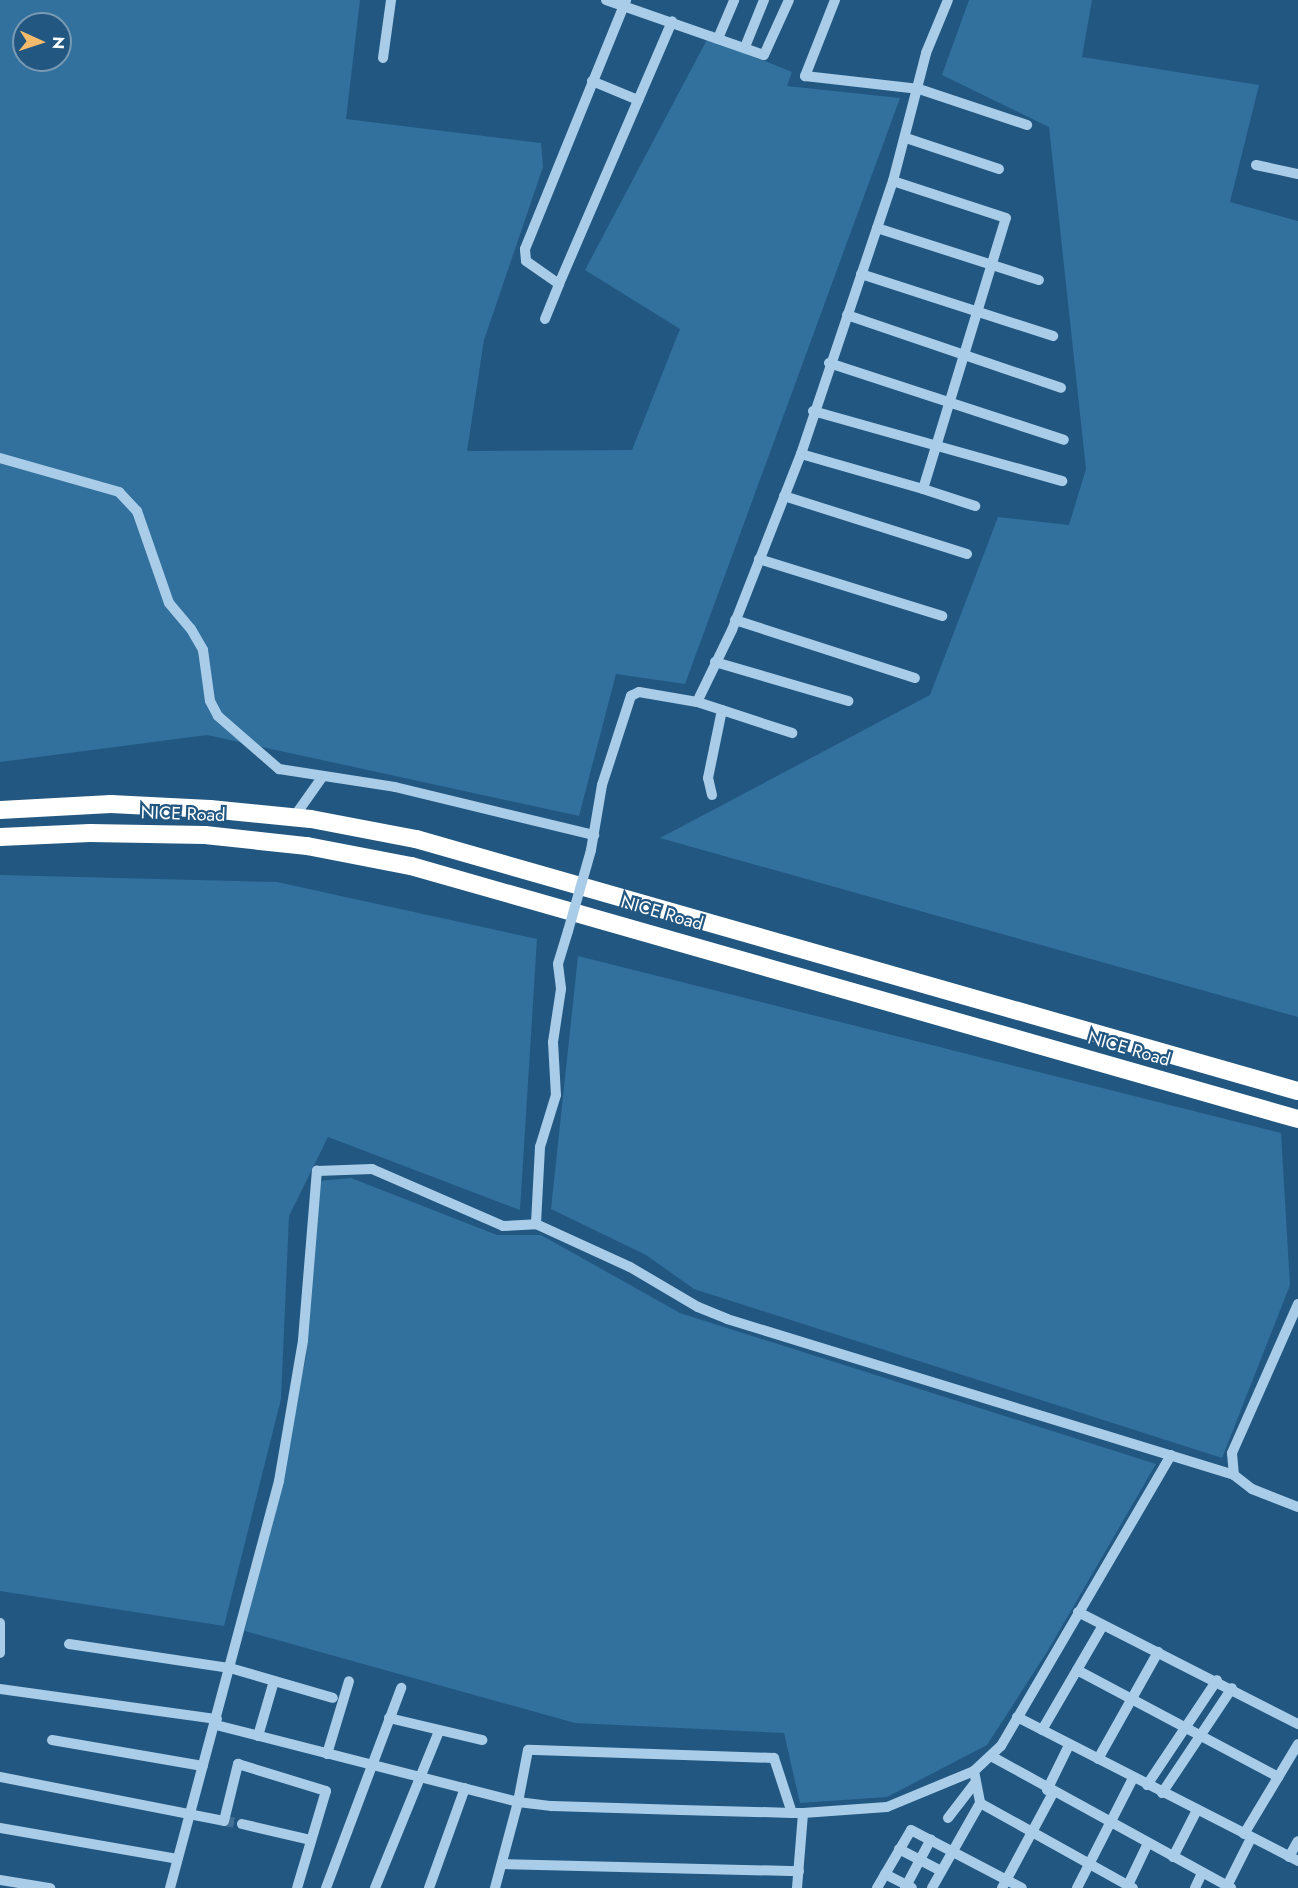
<!DOCTYPE html>
<html>
<head>
<meta charset="utf-8">
<style>
	body { margin:0 }
	#map { position:relative; width:1298px; height:1888px; overflow:hidden; background:#225781; font-family:Jost,sans-serif }
	div>[style] { position:absolute }
	.green>* { inset:0; background:#32709d }
	.minor-tunnel>* { height:10px; margin-top:-5px; transform-origin:0; background:repeating-linear-gradient(90deg,#437094 0 10px,transparent 0 15px) }
	.minor>* { height:10px; margin:-5px; padding:0 5px; transform-origin:5px; border-radius:5px; background:#a9cde8 }
	.highway>* { height:18px; margin:-9px; padding:0 9px; transform-origin:9px; border-radius:9px; background:#fff }
	.minor-bridge>* { height:10px; margin:-5px; padding:0 5px; transform-origin:5px; border-radius:5px; background:#a9cde8 }
	span { translate:-50% -50%; white-space:nowrap; text-align:center; line-height:1.15; -webkit-text-stroke:4.5px #225781; paint-order:stroke }
	.street-label { font-size:18px; color:#fff }
	.north { position:absolute; left:12px; top:12px; width:60px; height:60px; box-sizing:border-box; background:#225781; border:2px solid #7a9ab3; border-radius:50%; rotate:93deg; font-size:16px; font-weight:700; line-height:24px; text-align:center; color:#fff }
	.north::after { content:''; display:block; margin:auto; width:21px; height:27px; background:#f3bb6b; clip-path:polygon(50% 0,100% 100%,50% 72%,0 100%) }
</style>
</head>
<body>
<div id="map">
	<div class="green">
		<div style="clip-path:polygon(evenodd,0 0,360px 0,346px 119px,541px 143px,543px 167px,484px 340px,467px 451px,632px 450px,680px 329px,585px 270px,712px 30px,728px 46px,792px 72px,787px 86px,900px 98px,685px 684px,616px 674px,579px 816px,207px 735px,0 762px,0 0,24px 24px,60px 24px,60px 60px,24px 60px,24px 24px)"></div>
		<div style="clip-path:polygon(969px 0,1092px 0,1082px 57px,1259px 85px,1230px 202px,1298px 221px,1298px 1017px,660px 838px,930px 695px,998px 517px,1069px 525px,1086px 469px,1049px 127px,942px 75px)"></div>
		<div style="clip-path:polygon(0 875px,277px 882px,537px 939px,520px 1210px,328px 1137px,289px 1216px,281px 1399px,224px 1626px,0 1591px)"></div>
		<div style="clip-path:polygon(578px 956px,1281px 1133px,1290px 1285px,1222px 1458px,694px 1289px,646px 1255px,551px 1209px)"></div>
		<div style="clip-path:polygon(351px 1178px,497px 1235px,541px 1235px,680px 1313px,1156px 1464px,1047px 1652px,987px 1745px,887px 1797px,800px 1803px,784px 1733px,575px 1723px,245px 1631px,306px 1357px,319px 1181px)"></div>
	</div>
	<div class="minor-tunnel">
		<div style="left:224px;top:1821px;width:18px;rotate:9deg"></div>
	</div>
	<div class="minor">
		<div style="left:606px;top:0;width:167px;rotate:19.2deg"></div>
		<div style="left:764px;top:55px;width:60px;rotate:-65.6deg"></div>
		<div style="left:835px;top:0;width:82px;rotate:111.5deg"></div>
		<div style="left:805px;top:76px;width:115px;rotate:6.5deg"></div>
		<div style="left:919px;top:89px;width:114px;rotate:18.4deg"></div>
		<div style="left:719px;top:36px;width:39px;rotate:-67deg"></div>
		<div style="left:745px;top:47px;width:51px;rotate:-68deg"></div>
		<div style="left:383px;top:58px;width:59px;rotate:-82.1deg"></div>
		<div style="left:592px;top:81px;width:50px;rotate:22.4deg"></div>
		<div style="left:906px;top:138px;width:98px;rotate:18.4deg"></div>
		<div style="left:1256px;top:165px;width:43px;rotate:12.1deg"></div>
		<div style="left:877px;top:228px;width:170px;rotate:17.8deg"></div>
		<div style="left:861px;top:274px;width:202px;rotate:17.9deg"></div>
		<div style="left:559px;top:284px;width:286px;rotate:-66.7deg"></div>
		<div style="left:847px;top:315px;width:226px;rotate:18.8deg"></div>
		<div style="left:545px;top:319px;width:38px;rotate:-68deg"></div>
		<div style="left:559px;top:284px;width:40px;rotate:-145.1deg"></div>
		<div style="left:526px;top:261px;width:12px;rotate:-95deg"></div>
		<div style="left:525px;top:249px;width:269px;rotate:-67.9deg"></div>
		<div style="left:829px;top:363px;width:247px;rotate:18.1deg"></div>
		<div style="left:813px;top:411px;width:259px;rotate:15.7deg"></div>
		<div style="left:801px;top:454px;width:127px;rotate:16deg"></div>
		<div style="left:923px;top:489px;width:283px;rotate:-73deg"></div>
		<div style="left:1006px;top:218px;width:119px;rotate:-161.9deg"></div>
		<div style="left:0;top:458px;width:124px;rotate:15.9deg"></div>
		<div style="left:119px;top:492px;width:26px;rotate:47deg"></div>
		<div style="left:137px;top:511px;width:97px;rotate:70.8deg"></div>
		<div style="left:169px;top:603px;width:34px;rotate:50deg"></div>
		<div style="left:191px;top:629px;width:24px;rotate:60deg"></div>
		<div style="left:203px;top:650px;width:51px;rotate:82.2deg"></div>
		<div style="left:210px;top:701px;width:17px;rotate:62deg"></div>
		<div style="left:218px;top:716px;width:81px;rotate:41deg"></div>
		<div style="left:279px;top:769px;width:117px;rotate:8.8deg"></div>
		<div style="left:395px;top:787px;width:205px;rotate:13.6deg"></div>
		<div style="left:923px;top:489px;width:55px;rotate:18.1deg"></div>
		<div style="left:784px;top:496px;width:192px;rotate:17.6deg"></div>
		<div style="left:759px;top:559px;width:192px;rotate:17.3deg"></div>
		<div style="left:735px;top:620px;width:189px;rotate:17.9deg"></div>
		<div style="left:715px;top:662px;width:139px;rotate:16.3deg"></div>
		<div style="left:722px;top:710px;width:74px;rotate:18.2deg"></div>
		<div style="left:712px;top:795px;width:17px;rotate:-103deg"></div>
		<div style="left:708px;top:778px;width:69px;rotate:-78.4deg"></div>
		<div style="left:722px;top:710px;width:26px;rotate:-162deg"></div>
		<div style="left:697px;top:702px;width:80px;rotate:-64.1deg"></div>
		<div style="left:732px;top:630px;width:189px;rotate:-68.6deg"></div>
		<div style="left:801px;top:454px;width:288px;rotate:-71.4deg"></div>
		<div style="left:893px;top:181px;width:132px;rotate:-75.5deg"></div>
		<div style="left:926px;top:53px;width:57px;rotate:-67.5deg"></div>
		<div style="left:294px;top:817px;width:50px;rotate:-54.7deg"></div>
		<div style="left:591px;top:850px;width:66px;rotate:-80.4deg"></div>
		<div style="left:602px;top:785px;width:94px;rotate:-72deg"></div>
		<div style="left:631px;top:696px;width:9px;rotate:-27deg"></div>
		<div style="left:639px;top:692px;width:59px;rotate:9.8deg"></div>
		<div style="left:568px;top:931px;width:34px;rotate:107deg"></div>
		<div style="left:558px;top:964px;width:25px;rotate:83deg"></div>
		<div style="left:561px;top:989px;width:54px;rotate:98.6deg"></div>
		<div style="left:553px;top:1042px;width:53px;rotate:86.8deg"></div>
		<div style="left:556px;top:1095px;width:54px;rotate:107.1deg"></div>
		<div style="left:540px;top:1147px;width:77px;rotate:93deg"></div>
		<div style="left:536px;top:1224px;width:103px;rotate:24.6deg"></div>
		<div style="left:630px;top:1267px;width:79px;rotate:30.5deg"></div>
		<div style="left:698px;top:1307px;width:31px;rotate:22deg"></div>
		<div style="left:727px;top:1319px;width:530px;rotate:17.1deg"></div>
		<div style="left:1298px;top:1304px;width:163px;rotate:113.9deg"></div>
		<div style="left:1232px;top:1453px;width:22px;rotate:85deg"></div>
		<div style="left:1234px;top:1475px;width:23px;rotate:38deg"></div>
		<div style="left:1252px;top:1489px;width:49px;rotate:21.4deg"></div>
		<div style="left:1078px;top:1612px;width:247px;rotate:27deg"></div>
		<div style="left:0;top:1623px;width:16px;rotate:90deg"></div>
		<div style="left:0;top:1640px;width:13px;rotate:90deg"></div>
		<div style="left:69px;top:1644px;width:163px;rotate:8.5deg"></div>
		<div style="left:230px;top:1668px;width:107px;rotate:16.2deg"></div>
		<div style="left:1077px;top:1670px;width:228px;rotate:28deg"></div>
		<div style="left:0;top:1689px;width:219px;rotate:7.9deg"></div>
		<div style="left:1017px;top:1717px;width:316px;rotate:27.1deg"></div>
		<div style="left:389px;top:1718px;width:96px;rotate:13.3deg"></div>
		<div style="left:216px;top:1725px;width:312px;rotate:14.3deg"></div>
		<div style="left:518px;top:1802px;width:89px;rotate:105deg"></div>
		<div style="left:1042px;top:1730px;width:121px;rotate:-59.8deg"></div>
		<div style="left:258px;top:1736px;width:57px;rotate:-73.8deg"></div>
		<div style="left:52px;top:1740px;width:153px;rotate:9.8deg"></div>
		<div style="left:327px;top:1754px;width:76px;rotate:-73.2deg"></div>
		<div style="left:991px;top:1756px;width:274px;rotate:28.8deg"></div>
		<div style="left:1098px;top:1759px;width:123px;rotate:-60.7deg"></div>
		<div style="left:974px;top:1771px;width:33px;rotate:79deg"></div>
		<div style="left:980px;top:1803px;width:175px;rotate:29.1deg"></div>
		<div style="left:0;top:1777px;width:228px;rotate:11.1deg"></div>
		<div style="left:224px;top:1821px;width:59px;rotate:-76.2deg"></div>
		<div style="left:238px;top:1764px;width:92px;rotate:17.1deg"></div>
		<div style="left:326px;top:1791px;width:101px;rotate:106.6deg"></div>
		<div style="left:1147px;top:1785px;width:126px;rotate:-56.3deg"></div>
		<div style="left:1047px;top:1790px;width:50px;rotate:-63.9deg"></div>
		<div style="left:1162px;top:1793px;width:126px;rotate:-56.3deg"></div>
		<div style="left:792px;top:1813px;width:58px;rotate:-108.1deg"></div>
		<div style="left:774px;top:1758px;width:246px;rotate:-178.1deg"></div>
		<div style="left:528px;top:1750px;width:53px;rotate:100.9deg"></div>
		<div style="left:518px;top:1802px;width:34px;rotate:7deg"></div>
		<div style="left:552px;top:1806px;width:129px;rotate:1.8deg"></div>
		<div style="left:681px;top:1810px;width:111px;rotate:1.5deg"></div>
		<div style="left:792px;top:1813px;width:11px"></div>
		<div style="left:948px;top:1818px;width:44px;rotate:-52.4deg"></div>
		<div style="left:242px;top:1824px;width:71px;rotate:13.1deg"></div>
		<div style="left:0;top:1828px;width:180px;rotate:9.9deg"></div>
		<div style="left:1244px;top:1834px;width:105px;rotate:-59deg"></div>
		<div style="left:899px;top:1849px;width:47px;rotate:27.6deg"></div>
		<div style="left:1173px;top:1857px;width:53px;rotate:-62.9deg"></div>
		<div style="left:1289px;top:1857px;width:18px;rotate:-61deg"></div>
		<div style="left:502px;top:1864px;width:297px;rotate:1.4deg"></div>
		<div style="left:885px;top:1874px;width:30px;rotate:27deg"></div>
		<div style="left:0;top:1880px;width:51px;rotate:9.1deg"></div>
		<div style="left:1128px;top:1885px;width:47px;rotate:-64.5deg"></div>
		<div style="left:1227px;top:1886px;width:54px;rotate:-63.4deg"></div>
		<div style="left:170px;top:1888px;width:421px;rotate:-75deg"></div>
		<div style="left:279px;top:1481px;width:143px;rotate:-80.3deg"></div>
		<div style="left:303px;top:1340px;width:170px;rotate:-85.3deg"></div>
		<div style="left:317px;top:1171px;width:55px;rotate:-2.1deg"></div>
		<div style="left:372px;top:1169px;width:143px;rotate:23.5deg"></div>
		<div style="left:503px;top:1226px;width:33px;rotate:-3deg"></div>
		<div style="left:326px;top:1888px;width:214px;rotate:-69.4deg"></div>
		<div style="left:375px;top:1888px;width:170px;rotate:-67.8deg"></div>
		<div style="left:429px;top:1888px;width:106px;rotate:-70.2deg"></div>
		<div style="left:797px;top:1888px;width:75px;rotate:-85.4deg"></div>
		<div style="left:803px;top:1813px;width:84px;rotate:-4.1deg"></div>
		<div style="left:887px;top:1807px;width:94px;rotate:-22.5deg"></div>
		<div style="left:974px;top:1771px;width:37px;rotate:-43deg"></div>
		<div style="left:1001px;top:1746px;width:337px;rotate:-59.7deg"></div>
		<div style="left:877px;top:1888px;width:67px;rotate:-59.6deg"></div>
		<div style="left:911px;top:1830px;width:125px;rotate:27.6deg"></div>
		<div style="left:905px;top:1888px;width:55px;rotate:-62deg"></div>
		<div style="left:932px;top:1888px;width:98px;rotate:-60.5deg"></div>
		<div style="left:1002px;top:1888px;width:108px;rotate:-61.8deg"></div>
		<div style="left:1077px;top:1888px;width:123px;rotate:-63deg"></div>
		<div style="left:1195px;top:1888px;width:17px;rotate:-65deg"></div>
	</div>
	<div class="highway">
		<div style="left:0;top:810px;width:111px;rotate:-3.1deg"></div>
		<div style="left:111px;top:804px;width:99px;rotate:2.9deg"></div>
		<div style="left:210px;top:809px;width:101px;rotate:5.7deg"></div>
		<div style="left:311px;top:819px;width:107px;rotate:10.8deg"></div>
		<div style="left:416px;top:839px;width:917px;rotate:15.95deg"></div>
		<div style="left:0;top:837px;width:90px;rotate:-2.5deg"></div>
		<div style="left:90px;top:833px;width:115px;rotate:1deg"></div>
		<div style="left:205px;top:835px;width:103px;rotate:6.2deg"></div>
		<div style="left:307px;top:846px;width:106px;rotate:10.9deg"></div>
		<div style="left:411px;top:866px;width:922px;rotate:15.92deg"></div>
	</div>
	<div class="minor-bridge">
		<div style="left:568px;top:931px;width:84px;rotate:-74.1deg"></div>
	</div>
	<div class="street-label">
		<span style="left:183px;top:814px;rotate:2deg">NICE Road</span>
		<span style="left:662px;top:913px;rotate:16deg">NICE Road</span>
		<span style="left:1129px;top:1049px;rotate:16deg">NICE Road</span>
	</div>
	<div class="north">N</div>
</div>
</body>
</html>
